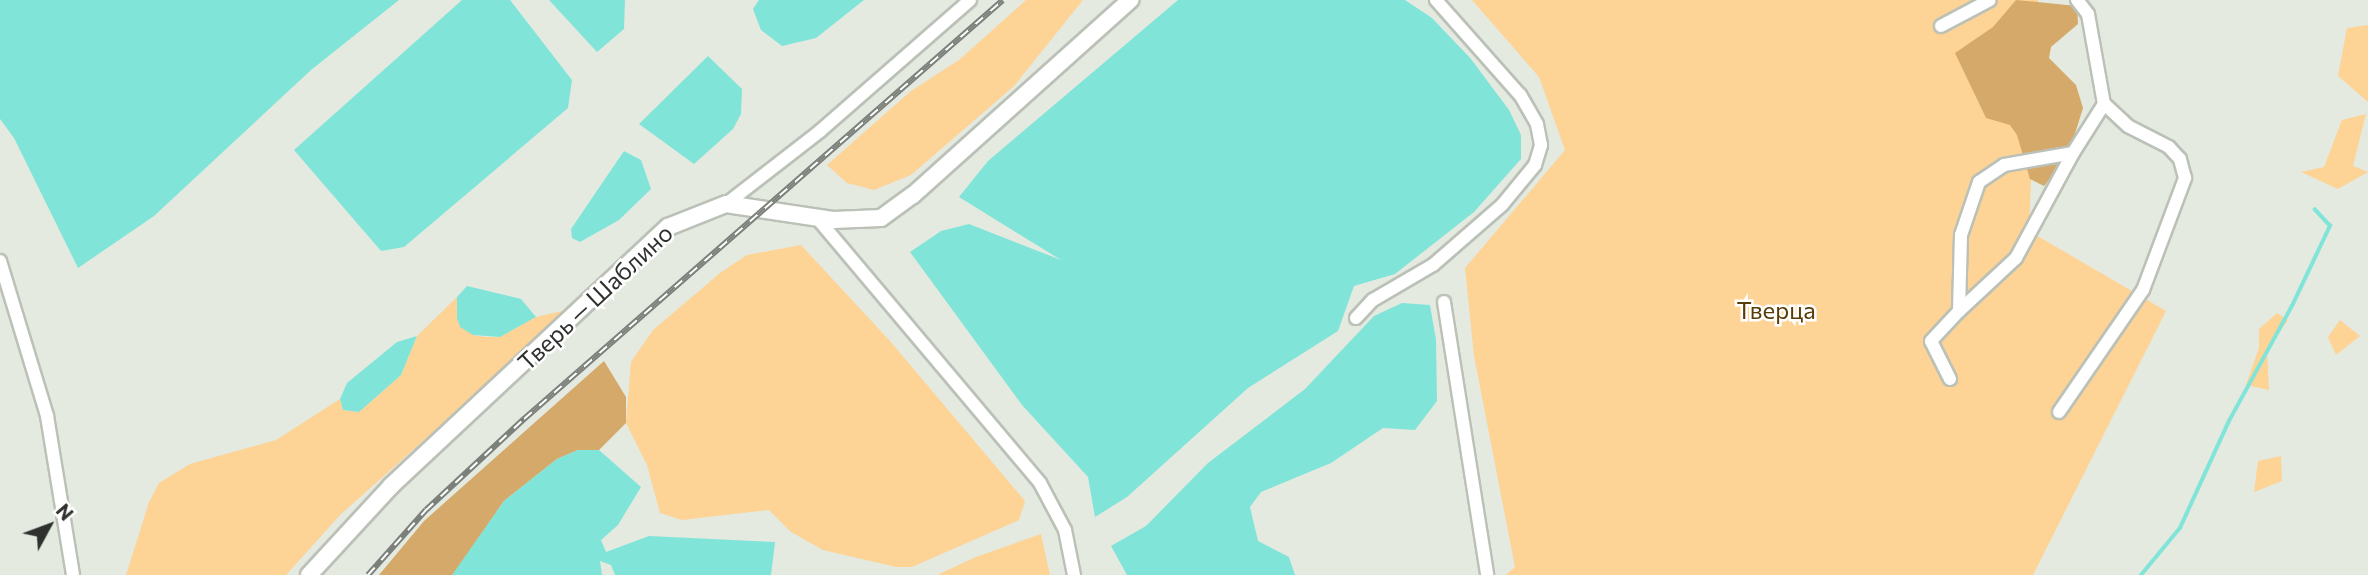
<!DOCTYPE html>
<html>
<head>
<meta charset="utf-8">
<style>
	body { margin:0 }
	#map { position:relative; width:2368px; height:575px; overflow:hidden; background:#e4eae0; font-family:Commissioner,sans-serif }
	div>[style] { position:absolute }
	.green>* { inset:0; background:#fdd396 }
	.forest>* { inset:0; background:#d4a96a }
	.water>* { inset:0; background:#81e4d9 }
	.stream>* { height:3.5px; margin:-1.75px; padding:0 1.75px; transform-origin:1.75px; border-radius:1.75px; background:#81e4d9 }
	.roads { filter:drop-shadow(2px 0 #bbc1b7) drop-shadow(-2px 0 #bbc1b7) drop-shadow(0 2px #bbc1b7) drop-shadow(0 -2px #bbc1b7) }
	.street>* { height:12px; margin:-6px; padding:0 6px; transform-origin:6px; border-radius:6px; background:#fff }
	.secondary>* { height:16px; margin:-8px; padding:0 8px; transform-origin:8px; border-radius:8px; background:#fff }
	.rail>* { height:6px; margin-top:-3px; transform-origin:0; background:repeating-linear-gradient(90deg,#fff 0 10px,#7c807a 0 20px); box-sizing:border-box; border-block:2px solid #7c807a }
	span { translate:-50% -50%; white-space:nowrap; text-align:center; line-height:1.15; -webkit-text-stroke:5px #fff; paint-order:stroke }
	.street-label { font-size:24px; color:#2f312e }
	.park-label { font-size:24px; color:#593c07 }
	.north { position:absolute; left:14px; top:491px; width:70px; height:70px; -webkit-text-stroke:5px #fff; paint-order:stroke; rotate:49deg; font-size:19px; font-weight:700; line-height:28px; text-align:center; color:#2f312e }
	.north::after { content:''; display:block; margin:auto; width:24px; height:32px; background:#2f312e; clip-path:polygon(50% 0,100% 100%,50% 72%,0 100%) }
</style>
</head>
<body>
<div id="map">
	<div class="green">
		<div style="clip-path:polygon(1026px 0,1083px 0,1014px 86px,911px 175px,874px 190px,847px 183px,827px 165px,911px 91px,959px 60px)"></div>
		<div style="clip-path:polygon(1472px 0,2038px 0,2029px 231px,2166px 311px,2033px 575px,1506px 575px,1515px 567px,1474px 356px,1465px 268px,1565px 150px,1539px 77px)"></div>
		<div style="clip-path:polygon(2368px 25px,2368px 102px,2338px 76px,2347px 28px)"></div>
		<div style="clip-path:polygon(2366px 114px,2353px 166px,2368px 172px,2338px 189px,2301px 172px,2324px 167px,2342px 120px)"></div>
		<div style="clip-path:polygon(801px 245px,890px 341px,1025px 501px,1019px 520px,912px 567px,896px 567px,823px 550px,791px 532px,769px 510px,682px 520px,660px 513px,647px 465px,626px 423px,631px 362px,653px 330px,720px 273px,747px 255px)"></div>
		<div style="clip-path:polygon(457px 297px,457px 312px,473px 335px,486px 337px,500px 337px,536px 317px,562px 311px,558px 321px,340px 515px,286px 575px,126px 575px,149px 502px,159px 483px,190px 464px,276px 440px,340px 399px,343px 410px,359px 412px,401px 375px,417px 336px)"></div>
		<div style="clip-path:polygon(2277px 313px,2288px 320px,2267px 350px,2269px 390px,2246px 385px,2259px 348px,2259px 329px)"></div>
		<div style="clip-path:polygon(2340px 320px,2360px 336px,2336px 355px,2328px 337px)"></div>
		<div style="clip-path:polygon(2281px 456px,2282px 481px,2254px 492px,2258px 461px)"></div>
		<div style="clip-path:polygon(1041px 534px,1050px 575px,937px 575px,976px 557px)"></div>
	</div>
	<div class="forest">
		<div style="clip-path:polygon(2016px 0,2077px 6px,2078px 24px,2051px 47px,2049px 58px,2076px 85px,2083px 108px,2068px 156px,2044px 186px,2030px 179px,2017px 135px,2010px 125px,1986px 118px,1955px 53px,1993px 27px)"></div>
		<div style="clip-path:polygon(604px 361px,626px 397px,626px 423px,599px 450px,578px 450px,557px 459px,504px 501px,453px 575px,379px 575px,424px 521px)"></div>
	</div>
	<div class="water">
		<div style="clip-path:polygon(0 0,399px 0,311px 70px,154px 216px,78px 268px,14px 138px,0 119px)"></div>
		<div style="clip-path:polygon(462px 0,510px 0,572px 80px,568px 108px,404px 247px,381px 251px,294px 150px)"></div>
		<div style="clip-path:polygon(549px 0,625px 0,624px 29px,597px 52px)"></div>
		<div style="clip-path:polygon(759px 0,864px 0,816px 38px,782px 46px,761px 30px,753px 9px)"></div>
		<div style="clip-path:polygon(1178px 0,1405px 0,1432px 18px,1471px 59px,1509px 110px,1521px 135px,1521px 159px,1474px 212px,1395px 274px,1354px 286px,1338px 331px,1248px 388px,1127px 497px,1095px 517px,1088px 477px,1022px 405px,910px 252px,941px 231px,969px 224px,1061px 260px,959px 197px,988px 161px)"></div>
		<div style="clip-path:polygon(708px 56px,742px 89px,741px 114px,733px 129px,694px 164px,639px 124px)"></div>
		<div style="clip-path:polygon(624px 151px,641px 160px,651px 189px,619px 220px,580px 242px,572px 238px,571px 229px)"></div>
		<div style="clip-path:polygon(467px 286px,521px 299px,536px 317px,500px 337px,473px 335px,460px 327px,457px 318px,457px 297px)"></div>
		<div style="clip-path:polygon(1402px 303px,1430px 305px,1436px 340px,1437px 401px,1415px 430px,1383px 428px,1331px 463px,1261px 492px,1250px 507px,1258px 541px,1289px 557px,1295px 575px,1127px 575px,1111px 546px,1146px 526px,1208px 463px,1305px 389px,1374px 316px)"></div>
		<div style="clip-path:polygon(417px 336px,401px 375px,359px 412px,343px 410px,340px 399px,347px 383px,397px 342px)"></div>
		<div style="clip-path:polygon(578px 450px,599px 450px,641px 487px,618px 525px,601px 540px,606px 552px,649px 536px,775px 542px,771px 575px,615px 575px,611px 565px,600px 561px,602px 575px,452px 575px,504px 501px,557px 459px)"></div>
	</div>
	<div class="stream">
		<div style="left:2141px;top:575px;width:61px;rotate:-50.3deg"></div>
		<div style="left:2180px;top:528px;width:118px;rotate:-65.4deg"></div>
		<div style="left:2229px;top:421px;width:131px;rotate:-61.3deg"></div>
		<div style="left:2292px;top:306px;width:89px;rotate:-64.6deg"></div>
		<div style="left:2330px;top:226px;width:22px;rotate:-133deg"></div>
	</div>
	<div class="roads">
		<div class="street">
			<div style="left:1941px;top:26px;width:55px;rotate:-28deg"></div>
			<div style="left:726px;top:204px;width:119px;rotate:-37.8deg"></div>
			<div style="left:820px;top:131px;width:199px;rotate:-41.1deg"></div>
			<div style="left:817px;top:218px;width:346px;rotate:49.9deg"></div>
			<div style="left:1040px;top:483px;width:53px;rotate:62deg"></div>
			<div style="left:1065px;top:530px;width:46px;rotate:78.7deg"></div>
			<div style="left:0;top:261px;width:162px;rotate:73.1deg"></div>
			<div style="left:47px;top:416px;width:161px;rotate:80.7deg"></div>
			<div style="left:1444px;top:302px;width:276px;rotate:81deg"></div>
			<div style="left:1959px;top:311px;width:78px;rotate:-42.9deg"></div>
			<div style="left:2016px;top:258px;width:119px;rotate:-61.5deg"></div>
			<div style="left:1356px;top:318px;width:25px;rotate:-47deg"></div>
			<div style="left:1373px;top:300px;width:69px;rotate:-30.3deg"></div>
			<div style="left:1433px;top:265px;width:91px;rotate:-41deg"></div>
			<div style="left:1502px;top:205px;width:52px;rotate:-50.5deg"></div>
			<div style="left:1535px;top:165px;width:21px;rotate:-73deg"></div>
			<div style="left:1541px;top:145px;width:21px;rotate:-101deg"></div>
			<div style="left:1537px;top:124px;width:34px;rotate:-120deg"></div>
			<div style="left:1520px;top:95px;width:127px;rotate:-131.5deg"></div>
			<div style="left:1950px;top:379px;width:42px;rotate:-116.6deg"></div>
			<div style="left:1931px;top:341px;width:41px;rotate:-47deg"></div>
			<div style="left:1959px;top:311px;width:76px;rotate:-88.5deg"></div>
			<div style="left:1961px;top:235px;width:56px;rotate:-71.2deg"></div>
			<div style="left:1979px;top:182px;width:30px;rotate:-34deg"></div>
			<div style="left:2004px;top:165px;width:70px;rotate:-9.9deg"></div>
			<div style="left:2073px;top:153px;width:58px;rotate:-57.7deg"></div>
			<div style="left:2104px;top:104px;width:91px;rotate:-100.1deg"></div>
			<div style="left:2088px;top:14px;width:18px;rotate:-128deg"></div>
			<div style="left:2059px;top:412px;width:148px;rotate:-55.5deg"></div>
			<div style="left:2143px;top:290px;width:120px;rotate:-69.4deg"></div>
			<div style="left:2185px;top:178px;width:20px;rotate:-105deg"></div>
			<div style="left:2180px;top:159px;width:16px;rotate:-133deg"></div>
			<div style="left:2169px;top:147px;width:46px;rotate:-152.9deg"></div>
			<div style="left:2128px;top:126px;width:33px;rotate:-137deg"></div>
		</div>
		<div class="secondary">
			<div style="left:309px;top:575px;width:121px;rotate:-47.3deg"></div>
			<div style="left:391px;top:486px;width:379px;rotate:-43.1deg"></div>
			<div style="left:668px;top:227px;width:62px;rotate:-21.6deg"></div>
			<div style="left:726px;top:204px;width:108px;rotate:8.5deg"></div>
			<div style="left:833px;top:220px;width:48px;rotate:-2.4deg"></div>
			<div style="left:881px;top:218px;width:39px;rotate:-36deg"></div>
			<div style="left:913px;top:195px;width:292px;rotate:-41.9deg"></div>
		</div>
	</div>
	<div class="rail">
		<div style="left:368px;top:575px;width:87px;rotate:-48.3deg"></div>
		<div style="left:426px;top:510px;width:134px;rotate:-42.9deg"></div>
		<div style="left:524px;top:419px;width:636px;rotate:-41.18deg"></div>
	</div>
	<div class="street-label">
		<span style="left:595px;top:297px;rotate:-43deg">Тверь — Шаблино</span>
	</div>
	<div class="park-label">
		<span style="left:1776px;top:310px">Тверца</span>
	</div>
	<div class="north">N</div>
</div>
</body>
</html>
